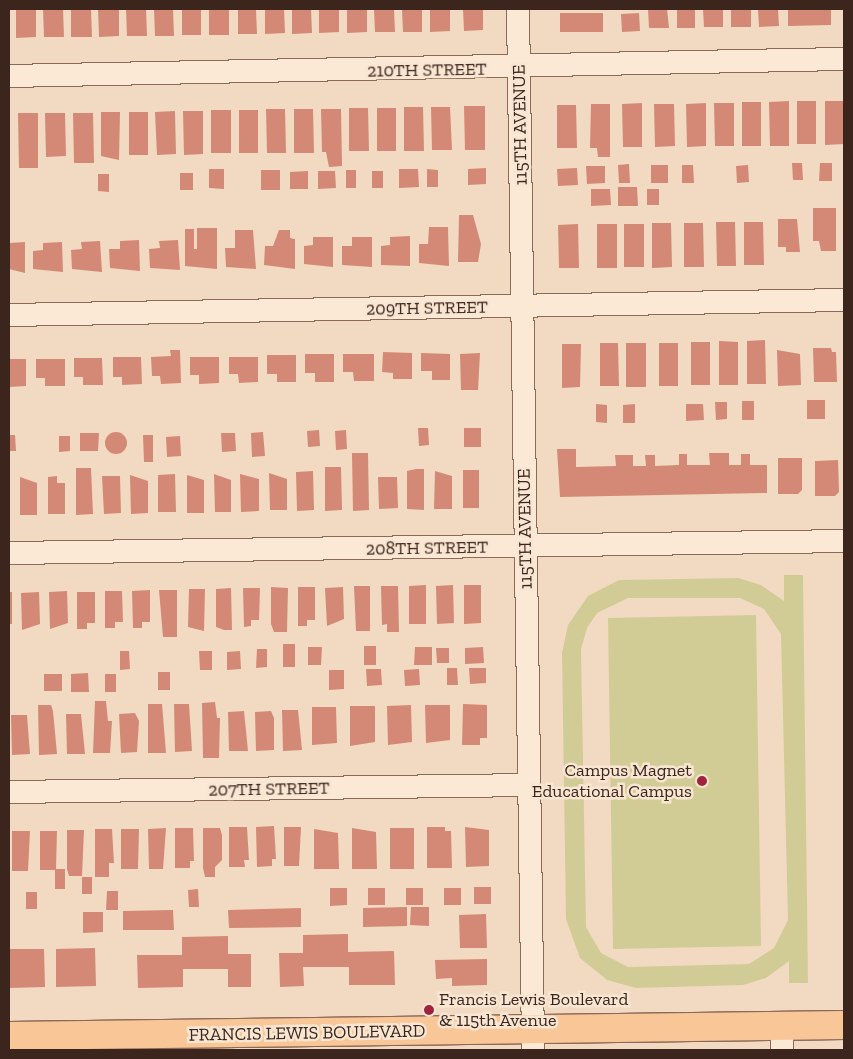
<!DOCTYPE html>
<html>
<head>
<meta charset="utf-8">
<style>
	body { margin:0 }
	#map { position:relative; width:853px; height:1059px; overflow:hidden; background:#f2dac2; font-family:"Zilla Slab",serif }
	div>[style] { position:absolute }
	.green>* { inset:0; background:#d1cc95 }
	.building>* { inset:0; background:#d38975 }
	.round { border-radius:50% }
	.roads { filter:drop-shadow(1px 0 #8d6957) drop-shadow(-1px 0 #8d6957) drop-shadow(0 1px #8d6957) drop-shadow(0 -1px #8d6957) }
	.minor>* { height:22px; margin:-11px; padding:0 11px; transform-origin:11px; border-radius:11px; background:#fbe9d6 }
	.primary>* { height:28px; margin:-14px; padding:0 14px; transform-origin:14px; border-radius:14px; background:#f8c697 }
	.dots>* { width:14px; height:14px; translate:-50% -50%; box-sizing:border-box; border:2px solid #f8e6d2; border-radius:50% }
	span { translate:-50% -50%; white-space:nowrap; text-align:center; line-height:1.15; -webkit-text-stroke:5px #f8e6d2; paint-order:stroke }
	.street-label { font-size:18px; color:#3c251d }
	.poi-label { font-size:18px; color:#3c251d }
	.right { translate:-100% -50%; text-align:right }
	.left { translate:0 -50%; text-align:left }
	.frame { position:absolute; inset:0; border:10px solid #3c251d; pointer-events:none }
</style>
</head>
<body>
<div id="map">
	<div class="green">
		<div style="clip-path:polygon(evenodd,784px 575px,803px 575px,808px 983px,789px 983px,789px 961px,766px 978px,743px 985px,636px 988px,607px 980px,580px 958px,566px 919px,562px 653px,568px 625px,588px 596px,619px 580px,738px 578px,761px 585px,784px 601px,784px 575px,628px 598px,740px 598px,764px 609px,781px 634px,788px 920px,774px 948px,749px 964px,628px 967px,601px 953px,586px 927px,581px 649px,587px 628px,597px 613px,628px 598px)"></div>
		<div style="clip-path:polygon(756px 615px,761px 946px,613px 949px,608px 618px)"></div>
	</div>
	<div class="building">
		<div style="clip-path:polygon(16px 9px,36px 9px,36px 37px,16px 38px)"></div>
		<div style="clip-path:polygon(43px 9px,63px 9px,64px 37px,44px 37px)"></div>
		<div style="clip-path:polygon(71px 9px,91px 9px,92px 37px,71px 37px)"></div>
		<div style="clip-path:polygon(98px 9px,119px 9px,119px 36px,99px 37px)"></div>
		<div style="clip-path:polygon(126px 9px,146px 9px,147px 36px,127px 36px)"></div>
		<div style="clip-path:polygon(154px 9px,173px 9px,174px 36px,155px 36px)"></div>
		<div style="clip-path:polygon(182px 9px,201px 9px,201px 35px,182px 35px)"></div>
		<div style="clip-path:polygon(209px 9px,229px 9px,229px 35px,209px 35px)"></div>
		<div style="clip-path:polygon(238px 9px,256px 9px,257px 34px,238px 34px)"></div>
		<div style="clip-path:polygon(265px 9px,284px 9px,285px 33px,265px 34px)"></div>
		<div style="clip-path:polygon(292px 9px,311px 9px,312px 33px,292px 34px)"></div>
		<div style="clip-path:polygon(319px 9px,339px 9px,339px 32px,319px 33px)"></div>
		<div style="clip-path:polygon(347px 9px,367px 9px,367px 32px,347px 33px)"></div>
		<div style="clip-path:polygon(374px 9px,394px 9px,395px 32px,375px 32px)"></div>
		<div style="clip-path:polygon(402px 9px,422px 9px,422px 32px,403px 32px)"></div>
		<div style="clip-path:polygon(430px 9px,450px 9px,450px 31px,430px 32px)"></div>
		<div style="clip-path:polygon(463px 9px,483px 9px,483px 30px,464px 31px)"></div>
		<div style="clip-path:polygon(648px 9px,667px 9px,669px 28px,649px 28px)"></div>
		<div style="clip-path:polygon(677px 9px,695px 9px,695px 28px,677px 28px)"></div>
		<div style="clip-path:polygon(703px 9px,723px 9px,723px 27px,704px 27px)"></div>
		<div style="clip-path:polygon(731px 9px,751px 9px,751px 27px,731px 27px)"></div>
		<div style="clip-path:polygon(758px 9px,778px 9px,779px 26px,759px 27px)"></div>
		<div style="clip-path:polygon(788px 9px,831px 9px,831px 25px,788px 26px)"></div>
		<div style="clip-path:polygon(560px 13px,603px 13px,603px 32px,560px 32px)"></div>
		<div style="clip-path:polygon(639px 13px,640px 31px,622px 32px,621px 14px)"></div>
		<div style="clip-path:polygon(789px 101px,789px 146px,770px 146px,769px 102px)"></div>
		<div style="clip-path:polygon(797px 101px,816px 101px,816px 144px,797px 144px)"></div>
		<div style="clip-path:polygon(825px 101px,844px 101px,844px 144px,825px 145px)"></div>
		<div style="clip-path:polygon(742px 102px,761px 102px,761px 146px,742px 146px)"></div>
		<div style="clip-path:polygon(642px 103px,642px 147px,623px 147px,622px 104px)"></div>
		<div style="clip-path:polygon(706px 103px,706px 146px,687px 147px,686px 104px)"></div>
		<div style="clip-path:polygon(714px 103px,734px 103px,734px 146px,715px 146px)"></div>
		<div style="clip-path:polygon(591px 104px,610px 104px,610px 157px,598px 157px,597px 148px,590px 148px)"></div>
		<div style="clip-path:polygon(654px 104px,674px 104px,675px 146px,655px 147px)"></div>
		<div style="clip-path:polygon(557px 105px,576px 105px,577px 148px,557px 148px)"></div>
		<div style="clip-path:polygon(464px 106px,485px 106px,485px 150px,465px 150px)"></div>
		<div style="clip-path:polygon(404px 107px,423px 107px,424px 151px,404px 151px)"></div>
		<div style="clip-path:polygon(431px 107px,450px 107px,452px 150px,432px 150px)"></div>
		<div style="clip-path:polygon(349px 108px,368px 108px,369px 151px,349px 151px)"></div>
		<div style="clip-path:polygon(377px 108px,396px 108px,396px 151px,377px 151px)"></div>
		<div style="clip-path:polygon(266px 109px,285px 109px,286px 153px,267px 153px)"></div>
		<div style="clip-path:polygon(294px 109px,313px 109px,314px 153px,294px 153px)"></div>
		<div style="clip-path:polygon(321px 109px,341px 109px,342px 166px,329px 167px,326px 152px,322px 152px)"></div>
		<div style="clip-path:polygon(211px 110px,231px 110px,231px 153px,211px 153px)"></div>
		<div style="clip-path:polygon(239px 110px,258px 110px,258px 153px,239px 153px)"></div>
		<div style="clip-path:polygon(175px 111px,176px 154px,157px 155px,155px 112px)"></div>
		<div style="clip-path:polygon(183px 111px,203px 111px,203px 154px,184px 155px)"></div>
		<div style="clip-path:polygon(101px 112px,120px 112px,119px 160px,101px 156px)"></div>
		<div style="clip-path:polygon(129px 112px,148px 112px,148px 155px,129px 155px)"></div>
		<div style="clip-path:polygon(18px 113px,38px 113px,38px 168px,19px 168px)"></div>
		<div style="clip-path:polygon(45px 113px,65px 113px,66px 156px,46px 157px)"></div>
		<div style="clip-path:polygon(73px 113px,93px 113px,94px 163px,74px 163px)"></div>
		<div style="clip-path:polygon(792px 163px,802px 163px,803px 180px,793px 180px)"></div>
		<div style="clip-path:polygon(820px 163px,832px 163px,832px 181px,819px 181px)"></div>
		<div style="clip-path:polygon(629px 164px,630px 183px,619px 183px,618px 165px)"></div>
		<div style="clip-path:polygon(651px 165px,668px 165px,668px 183px,651px 183px)"></div>
		<div style="clip-path:polygon(682px 165px,693px 165px,694px 183px,682px 183px)"></div>
		<div style="clip-path:polygon(748px 165px,749px 182px,737px 183px,736px 166px)"></div>
		<div style="clip-path:polygon(586px 166px,605px 166px,605px 183px,587px 184px)"></div>
		<div style="clip-path:polygon(486px 168px,486px 184px,468px 185px,468px 169px)"></div>
		<div style="clip-path:polygon(577px 168px,578px 185px,558px 186px,557px 169px)"></div>
		<div style="clip-path:polygon(209px 169px,224px 169px,224px 189px,209px 188px)"></div>
		<div style="clip-path:polygon(399px 169px,418px 169px,419px 187px,399px 188px)"></div>
		<div style="clip-path:polygon(427px 169px,438px 170px,438px 187px,427px 187px)"></div>
		<div style="clip-path:polygon(261px 170px,280px 170px,280px 190px,261px 190px)"></div>
		<div style="clip-path:polygon(346px 170px,356px 170px,356px 188px,346px 188px)"></div>
		<div style="clip-path:polygon(308px 171px,308px 189px,290px 189px,290px 172px)"></div>
		<div style="clip-path:polygon(318px 171px,335px 171px,336px 188px,318px 189px)"></div>
		<div style="clip-path:polygon(372px 171px,383px 171px,383px 188px,372px 188px)"></div>
		<div style="clip-path:polygon(180px 173px,193px 173px,193px 190px,180px 190px)"></div>
		<div style="clip-path:polygon(98px 174px,109px 174px,109px 192px,98px 191px)"></div>
		<div style="clip-path:polygon(618px 187px,637px 187px,638px 206px,618px 206px)"></div>
		<div style="clip-path:polygon(591px 189px,610px 189px,611px 205px,591px 206px)"></div>
		<div style="clip-path:polygon(647px 189px,659px 189px,659px 205px,647px 205px)"></div>
		<div style="clip-path:polygon(813px 208px,836px 208px,836px 251px,821px 251px,819px 241px,813px 241px)"></div>
		<div style="clip-path:polygon(459px 215px,473px 215px,481px 244px,478px 262px,458px 262px)"></div>
		<div style="clip-path:polygon(778px 219px,797px 219px,800px 252px,786px 252px,786px 247px,778px 247px)"></div>
		<div style="clip-path:polygon(716px 222px,735px 222px,736px 266px,717px 266px)"></div>
		<div style="clip-path:polygon(744px 222px,763px 222px,764px 265px,744px 265px)"></div>
		<div style="clip-path:polygon(652px 223px,671px 223px,672px 267px,652px 268px)"></div>
		<div style="clip-path:polygon(684px 223px,703px 223px,704px 267px,684px 267px)"></div>
		<div style="clip-path:polygon(578px 224px,579px 268px,559px 268px,558px 225px)"></div>
		<div style="clip-path:polygon(597px 224px,617px 224px,617px 268px,597px 268px)"></div>
		<div style="clip-path:polygon(624px 224px,644px 224px,644px 267px,624px 267px)"></div>
		<div style="clip-path:polygon(429px 227px,448px 227px,449px 266px,419px 263px,419px 244px,428px 244px)"></div>
		<div style="clip-path:polygon(197px 228px,217px 228px,217px 269px,185px 266px,185px 229px,194px 229px,194px 249px,197px 249px)"></div>
		<div style="clip-path:polygon(235px 230px,253px 230px,256px 269px,226px 267px,225px 248px,235px 248px)"></div>
		<div style="clip-path:polygon(279px 230px,290px 230px,290px 238px,295px 239px,295px 269px,264px 265px,265px 246px,273px 246px)"></div>
		<div style="clip-path:polygon(410px 236px,410px 266px,381px 265px,381px 246px,390px 245px,390px 237px)"></div>
		<div style="clip-path:polygon(313px 237px,333px 237px,333px 267px,304px 264px,304px 246px,313px 245px)"></div>
		<div style="clip-path:polygon(352px 237px,372px 237px,372px 267px,342px 265px,342px 246px,352px 246px)"></div>
		<div style="clip-path:polygon(139px 240px,140px 271px,110px 268px,109px 249px,120px 249px,120px 241px)"></div>
		<div style="clip-path:polygon(178px 240px,180px 270px,150px 268px,149px 249px,160px 248px,159px 241px)"></div>
		<div style="clip-path:polygon(100px 241px,102px 272px,72px 269px,71px 250px,82px 249px,81px 242px)"></div>
		<div style="clip-path:polygon(25px 242px,25px 273px,9px 269px,9px 243px)"></div>
		<div style="clip-path:polygon(62px 242px,63px 272px,33px 269px,33px 251px,43px 250px,43px 243px)"></div>
		<div style="clip-path:polygon(765px 340px,766px 384px,747px 384px,747px 341px)"></div>
		<div style="clip-path:polygon(719px 341px,738px 342px,738px 385px,719px 385px)"></div>
		<div style="clip-path:polygon(691px 342px,710px 342px,710px 385px,691px 385px)"></div>
		<div style="clip-path:polygon(600px 343px,618px 343px,619px 386px,600px 386px)"></div>
		<div style="clip-path:polygon(626px 343px,646px 343px,646px 387px,626px 387px)"></div>
		<div style="clip-path:polygon(659px 343px,678px 343px,678px 386px,659px 386px)"></div>
		<div style="clip-path:polygon(562px 344px,581px 344px,580px 387px,562px 388px)"></div>
		<div style="clip-path:polygon(813px 348px,831px 348px,832px 352px,836px 352px,837px 382px,814px 382px)"></div>
		<div style="clip-path:polygon(170px 350px,180px 350px,181px 383px,161px 384px,160px 376px,152px 376px,151px 357px,171px 356px)"></div>
		<div style="clip-path:polygon(777px 350px,800px 354px,801px 385px,778px 386px)"></div>
		<div style="clip-path:polygon(383px 352px,412px 353px,412px 379px,393px 379px,393px 373px,382px 372px)"></div>
		<div style="clip-path:polygon(421px 353px,450px 354px,450px 380px,432px 380px,432px 371px,421px 371px)"></div>
		<div style="clip-path:polygon(480px 353px,478px 390px,461px 390px,460px 354px)"></div>
		<div style="clip-path:polygon(305px 354px,334px 354px,334px 382px,315px 382px,315px 373px,305px 373px)"></div>
		<div style="clip-path:polygon(343px 354px,374px 354px,374px 381px,354px 381px,353px 372px,343px 372px)"></div>
		<div style="clip-path:polygon(267px 355px,296px 355px,296px 382px,277px 382px,277px 374px,267px 374px)"></div>
		<div style="clip-path:polygon(113px 357px,141px 357px,142px 384px,122px 385px,122px 377px,113px 377px)"></div>
		<div style="clip-path:polygon(190px 357px,219px 357px,219px 383px,199px 384px,199px 375px,190px 375px)"></div>
		<div style="clip-path:polygon(229px 357px,258px 357px,258px 382px,239px 383px,238px 374px,229px 374px)"></div>
		<div style="clip-path:polygon(74px 358px,102px 358px,103px 385px,83px 385px,83px 377px,74px 377px)"></div>
		<div style="clip-path:polygon(9px 359px,26px 359px,26px 386px,9px 387px)"></div>
		<div style="clip-path:polygon(36px 359px,65px 359px,65px 386px,45px 386px,45px 378px,36px 378px)"></div>
		<div style="clip-path:polygon(807px 400px,825px 400px,825px 419px,807px 419px)"></div>
		<div style="clip-path:polygon(742px 401px,754px 401px,754px 420px,742px 420px)"></div>
		<div style="clip-path:polygon(715px 402px,727px 402px,727px 419px,716px 420px)"></div>
		<div style="clip-path:polygon(596px 404px,607px 405px,607px 423px,596px 422px)"></div>
		<div style="clip-path:polygon(635px 404px,635px 423px,623px 423px,623px 405px)"></div>
		<div style="clip-path:polygon(686px 404px,703px 404px,704px 420px,686px 421px)"></div>
		<div style="clip-path:polygon(418px 428px,428px 428px,429px 445px,419px 446px)"></div>
		<div style="clip-path:polygon(464px 428px,481px 428px,481px 447px,464px 447px)"></div>
		<div style="clip-path:polygon(319px 430px,320px 446px,308px 447px,307px 431px)"></div>
		<div style="clip-path:polygon(346px 430px,347px 449px,336px 450px,335px 431px)"></div>
		<div class="round" style="left:105px;top:432px;width:22px;height:22px"></div>
		<div style="clip-path:polygon(263px 432px,265px 456px,252px 457px,251px 433px)"></div>
		<div style="clip-path:polygon(80px 433px,99px 433px,98px 451px,80px 451px)"></div>
		<div style="clip-path:polygon(221px 433px,235px 433px,236px 451px,222px 452px)"></div>
		<div style="clip-path:polygon(9px 435px,15px 435px,16px 451px,9px 451px)"></div>
		<div style="clip-path:polygon(143px 435px,153px 435px,153px 462px,144px 462px)"></div>
		<div style="clip-path:polygon(59px 436px,70px 436px,70px 451px,59px 452px)"></div>
		<div style="clip-path:polygon(180px 436px,181px 456px,167px 457px,166px 437px)"></div>
		<div style="clip-path:polygon(557px 449px,576px 449px,576px 467px,616px 466px,615px 455px,633px 455px,633px 466px,646px 466px,645px 455px,655px 455px,655px 466px,679px 465px,679px 454px,687px 454px,687px 465px,710px 465px,709px 453px,729px 453px,729px 465px,741px 465px,741px 454px,750px 454px,750px 465px,767px 465px,767px 493px,560px 497px)"></div>
		<div style="clip-path:polygon(352px 453px,368px 453px,369px 510px,353px 511px)"></div>
		<div style="clip-path:polygon(778px 458px,802px 458px,802px 490px,798px 494px,778px 494px)"></div>
		<div style="clip-path:polygon(838px 460px,839px 492px,835px 496px,815px 496px,815px 461px)"></div>
		<div style="clip-path:polygon(325px 467px,341px 467px,342px 510px,325px 511px)"></div>
		<div style="clip-path:polygon(76px 468px,91px 468px,93px 514px,76px 515px)"></div>
		<div style="clip-path:polygon(416px 469px,424px 469px,424px 510px,407px 509px,407px 471px)"></div>
		<div style="clip-path:polygon(463px 470px,479px 470px,479px 508px,463px 508px)"></div>
		<div style="clip-path:polygon(313px 471px,314px 510px,297px 511px,296px 472px)"></div>
		<div style="clip-path:polygon(435px 471px,452px 476px,452px 509px,434px 509px)"></div>
		<div style="clip-path:polygon(269px 473px,287px 479px,287px 510px,270px 510px)"></div>
		<div style="clip-path:polygon(175px 474px,176px 512px,158px 512px,158px 475px)"></div>
		<div style="clip-path:polygon(214px 474px,231px 480px,231px 512px,215px 512px)"></div>
		<div style="clip-path:polygon(240px 474px,259px 479px,259px 511px,241px 512px)"></div>
		<div style="clip-path:polygon(130px 475px,148px 481px,148px 513px,131px 514px)"></div>
		<div style="clip-path:polygon(187px 475px,204px 480px,204px 513px,187px 513px)"></div>
		<div style="clip-path:polygon(57px 476px,57px 483px,65px 483px,65px 514px,48px 514px,48px 477px)"></div>
		<div style="clip-path:polygon(102px 476px,120px 476px,121px 513px,104px 514px)"></div>
		<div style="clip-path:polygon(20px 477px,37px 483px,37px 515px,20px 515px)"></div>
		<div style="clip-path:polygon(378px 477px,397px 477px,398px 508px,379px 509px)"></div>
		<div style="clip-path:polygon(426px 585px,426px 624px,409px 624px,409px 586px)"></div>
		<div style="clip-path:polygon(453px 585px,454px 623px,437px 624px,436px 586px)"></div>
		<div style="clip-path:polygon(464px 585px,481px 585px,481px 623px,464px 624px)"></div>
		<div style="clip-path:polygon(354px 586px,370px 586px,370px 631px,356px 631px)"></div>
		<div style="clip-path:polygon(381px 586px,398px 586px,399px 632px,387px 632px,387px 624px,382px 625px)"></div>
		<div style="clip-path:polygon(271px 587px,288px 588px,287px 632px,274px 632px,271px 624px)"></div>
		<div style="clip-path:polygon(298px 587px,315px 587px,315px 620px,307px 620px,307px 626px,298px 626px)"></div>
		<div style="clip-path:polygon(343px 587px,344px 619px,327px 626px,325px 588px)"></div>
		<div style="clip-path:polygon(231px 588px,232px 630px,224px 630px,216px 627px,216px 589px)"></div>
		<div style="clip-path:polygon(243px 588px,260px 588px,259px 620px,251px 620px,251px 626px,244px 627px)"></div>
		<div style="clip-path:polygon(189px 589px,205px 589px,204px 631px,188px 627px)"></div>
		<div style="clip-path:polygon(150px 590px,150px 622px,142px 622px,142px 628px,133px 628px,132px 591px)"></div>
		<div style="clip-path:polygon(159px 590px,177px 590px,177px 637px,163px 637px)"></div>
		<div style="clip-path:polygon(67px 591px,68px 623px,50px 629px,49px 592px)"></div>
		<div style="clip-path:polygon(105px 591px,122px 591px,123px 622px,115px 622px,115px 628px,105px 628px)"></div>
		<div style="clip-path:polygon(9px 592px,12px 592px,12px 624px,9px 624px)"></div>
		<div style="clip-path:polygon(39px 592px,40px 624px,22px 630px,21px 593px)"></div>
		<div style="clip-path:polygon(77px 592px,95px 592px,95px 623px,87px 623px,87px 629px,77px 629px)"></div>
		<div style="clip-path:polygon(283px 644px,295px 644px,295px 667px,283px 667px)"></div>
		<div style="clip-path:polygon(364px 646px,376px 646px,376px 665px,364px 665px)"></div>
		<div style="clip-path:polygon(308px 647px,322px 647px,321px 665px,308px 665px)"></div>
		<div style="clip-path:polygon(415px 647px,432px 647px,432px 665px,414px 665px)"></div>
		<div style="clip-path:polygon(483px 647px,484px 663px,465px 664px,465px 648px)"></div>
		<div style="clip-path:polygon(436px 648px,449px 648px,449px 663px,437px 663px)"></div>
		<div style="clip-path:polygon(257px 649px,267px 649px,267px 667px,256px 668px)"></div>
		<div style="clip-path:polygon(120px 651px,129px 651px,130px 669px,120px 670px)"></div>
		<div style="clip-path:polygon(199px 651px,212px 651px,212px 670px,200px 670px)"></div>
		<div style="clip-path:polygon(240px 651px,241px 669px,227px 670px,227px 652px)"></div>
		<div style="clip-path:polygon(447px 668px,457px 668px,458px 685px,447px 685px)"></div>
		<div style="clip-path:polygon(469px 668px,486px 668px,486px 683px,470px 684px)"></div>
		<div style="clip-path:polygon(366px 669px,381px 669px,382px 685px,367px 686px)"></div>
		<div style="clip-path:polygon(419px 669px,420px 685px,405px 686px,404px 670px)"></div>
		<div style="clip-path:polygon(329px 670px,344px 670px,344px 689px,329px 690px)"></div>
		<div style="clip-path:polygon(158px 672px,170px 672px,170px 690px,158px 690px)"></div>
		<div style="clip-path:polygon(88px 673px,89px 692px,71px 692px,71px 674px)"></div>
		<div style="clip-path:polygon(44px 674px,62px 674px,62px 691px,44px 691px)"></div>
		<div style="clip-path:polygon(105px 674px,116px 674px,116px 692px,105px 692px)"></div>
		<div style="clip-path:polygon(95px 701px,106px 701px,108px 721px,112px 721px,110px 753px,93px 753px)"></div>
		<div style="clip-path:polygon(215px 702px,217px 718px,220px 718px,219px 758px,203px 758px,202px 703px)"></div>
		<div style="clip-path:polygon(148px 704px,162px 704px,166px 753px,148px 753px)"></div>
		<div style="clip-path:polygon(174px 704px,189px 704px,192px 751px,175px 752px)"></div>
		<div style="clip-path:polygon(463px 704px,487px 705px,487px 738px,480px 738px,480px 745px,462px 745px)"></div>
		<div style="clip-path:polygon(38px 705px,51px 705px,53px 711px,57px 754px,39px 755px)"></div>
		<div style="clip-path:polygon(411px 705px,412px 742px,388px 745px,387px 706px)"></div>
		<div style="clip-path:polygon(425px 705px,450px 705px,450px 740px,426px 743px)"></div>
		<div style="clip-path:polygon(350px 706px,375px 706px,375px 742px,350px 746px)"></div>
		<div style="clip-path:polygon(312px 707px,336px 707px,337px 743px,312px 745px)"></div>
		<div style="clip-path:polygon(282px 710px,298px 710px,302px 750px,283px 751px)"></div>
		<div style="clip-path:polygon(244px 711px,248px 751px,229px 751px,228px 712px)"></div>
		<div style="clip-path:polygon(271px 711px,274px 718px,274px 750px,256px 751px,255px 712px)"></div>
		<div style="clip-path:polygon(135px 713px,139px 721px,137px 752px,121px 753px,119px 714px)"></div>
		<div style="clip-path:polygon(66px 714px,81px 714px,85px 754px,67px 754px)"></div>
		<div style="clip-path:polygon(11px 715px,27px 715px,30px 754px,12px 755px)"></div>
		<div style="clip-path:polygon(274px 826px,276px 859px,272px 859px,272px 866px,257px 867px,256px 827px)"></div>
		<div style="clip-path:polygon(229px 827px,247px 827px,249px 860px,244px 860px,245px 867px,229px 867px)"></div>
		<div style="clip-path:polygon(284px 827px,301px 827px,299px 866px,284px 866px)"></div>
		<div style="clip-path:polygon(427px 827px,445px 827px,445px 831px,451px 831px,452px 868px,427px 868px)"></div>
		<div style="clip-path:polygon(465px 827px,489px 830px,489px 866px,466px 867px)"></div>
		<div style="clip-path:polygon(166px 828px,163px 869px,149px 869px,148px 829px)"></div>
		<div style="clip-path:polygon(175px 828px,193px 828px,194px 861px,190px 861px,190px 868px,175px 868px)"></div>
		<div style="clip-path:polygon(203px 828px,220px 828px,222px 835px,222px 860px,215px 867px,215px 877px,205px 877px,203px 868px)"></div>
		<div style="clip-path:polygon(352px 828px,376px 832px,377px 869px,352px 869px)"></div>
		<div style="clip-path:polygon(390px 828px,414px 828px,414px 869px,390px 869px)"></div>
		<div style="clip-path:polygon(95px 829px,112px 829px,114px 863px,109px 863px,109px 877px,95px 877px)"></div>
		<div style="clip-path:polygon(121px 829px,139px 829px,138px 869px,121px 869px)"></div>
		<div style="clip-path:polygon(314px 829px,338px 833px,339px 869px,314px 869px)"></div>
		<div style="clip-path:polygon(67px 830px,84px 830px,82px 876px,69px 876px,67px 869px)"></div>
		<div style="clip-path:polygon(12px 831px,30px 831px,28px 871px,12px 871px)"></div>
		<div style="clip-path:polygon(40px 831px,57px 831px,56px 869px,65px 869px,65px 889px,55px 889px,55px 870px,40px 870px)"></div>
		<div style="clip-path:polygon(82px 877px,92px 877px,92px 894px,82px 894px)"></div>
		<div style="clip-path:polygon(474px 887px,491px 887px,491px 904px,474px 904px)"></div>
		<div style="clip-path:polygon(330px 888px,347px 888px,347px 905px,330px 906px)"></div>
		<div style="clip-path:polygon(368px 888px,385px 888px,385px 905px,368px 905px)"></div>
		<div style="clip-path:polygon(406px 888px,423px 888px,423px 905px,406px 905px)"></div>
		<div style="clip-path:polygon(444px 888px,461px 888px,461px 905px,444px 905px)"></div>
		<div style="clip-path:polygon(198px 889px,199px 907px,189px 907px,188px 890px)"></div>
		<div style="clip-path:polygon(107px 891px,118px 891px,118px 910px,106px 910px)"></div>
		<div style="clip-path:polygon(26px 892px,37px 892px,37px 909px,26px 909px)"></div>
		<div style="clip-path:polygon(407px 907px,407px 926px,363px 927px,363px 908px)"></div>
		<div style="clip-path:polygon(411px 907px,429px 907px,429px 926px,410px 925px)"></div>
		<div style="clip-path:polygon(301px 908px,301px 927px,229px 928px,228px 910px)"></div>
		<div style="clip-path:polygon(173px 910px,174px 930px,123px 930px,123px 911px)"></div>
		<div style="clip-path:polygon(83px 912px,103px 912px,103px 932px,83px 933px)"></div>
		<div style="clip-path:polygon(486px 914px,487px 948px,460px 948px,459px 915px)"></div>
		<div style="clip-path:polygon(348px 934px,348px 952px,394px 951px,395px 985px,349px 985px,349px 967px,303px 967px,304px 986px,280px 987px,279px 953px,303px 953px,303px 935px)"></div>
		<div style="clip-path:polygon(228px 936px,228px 954px,251px 954px,251px 987px,228px 987px,228px 969px,183px 969px,183px 987px,138px 988px,137px 955px,182px 955px,182px 937px)"></div>
		<div style="clip-path:polygon(95px 948px,96px 986px,56px 987px,56px 949px)"></div>
		<div style="clip-path:polygon(9px 949px,44px 949px,45px 987px,9px 988px)"></div>
		<div style="clip-path:polygon(487px 959px,487px 985px,452px 986px,452px 978px,436px 979px,435px 960px)"></div>
	</div>
	<div class="roads">
		<div class="minor">
			<div style="left:518px;top:9px;width:1041px;rotate:89.17deg"></div>
			<div style="left:9px;top:76px;width:835px;rotate:-1.17deg"></div>
			<div style="left:9px;top:315px;width:835px;rotate:-1.03deg"></div>
			<div style="left:9px;top:553px;width:835px;rotate:-0.82deg"></div>
			<div style="left:9px;top:792px;width:520px;rotate:-0.77deg"></div>
			<div style="left:782px;top:1026px;width:24px;rotate:90deg"></div>
		</div>
		<div class="primary">
			<div style="left:9px;top:1036px;width:835px;rotate:-0.75deg"></div>
		</div>
	</div>
	<div class="dots">
		<div style="left:702px;top:781px;background:#a1223d"></div>
		<div style="left:429px;top:1010px;background:#a1223d"></div>
	</div>
	<div class="street-label">
		<span style="left:427px;top:70px;rotate:-1deg">210TH STREET</span>
		<span style="left:520px;top:125px;rotate:-91deg">115TH AVENUE</span>
		<span style="left:427px;top:308px;rotate:-1deg">209TH STREET</span>
		<span style="left:525px;top:529px;rotate:-91deg">115TH AVENUE</span>
		<span style="left:427px;top:548px;rotate:-1deg">208TH STREET</span>
		<span style="left:269px;top:789px;rotate:-1deg">207TH STREET</span>
		<span style="left:307px;top:1033px;rotate:-1deg">FRANCIS LEWIS BOULEVARD</span>
	</div>
	<div class="poi-label">
		<span class="right" style="left:692px;top:781px">Campus Magnet<br>Educational Campus</span>
		<span class="left" style="left:439px;top:1010px">Francis Lewis Boulevard<br>&amp; 115th Avenue</span>
	</div>
	<div class="frame"></div>
</div>
</body>
</html>
